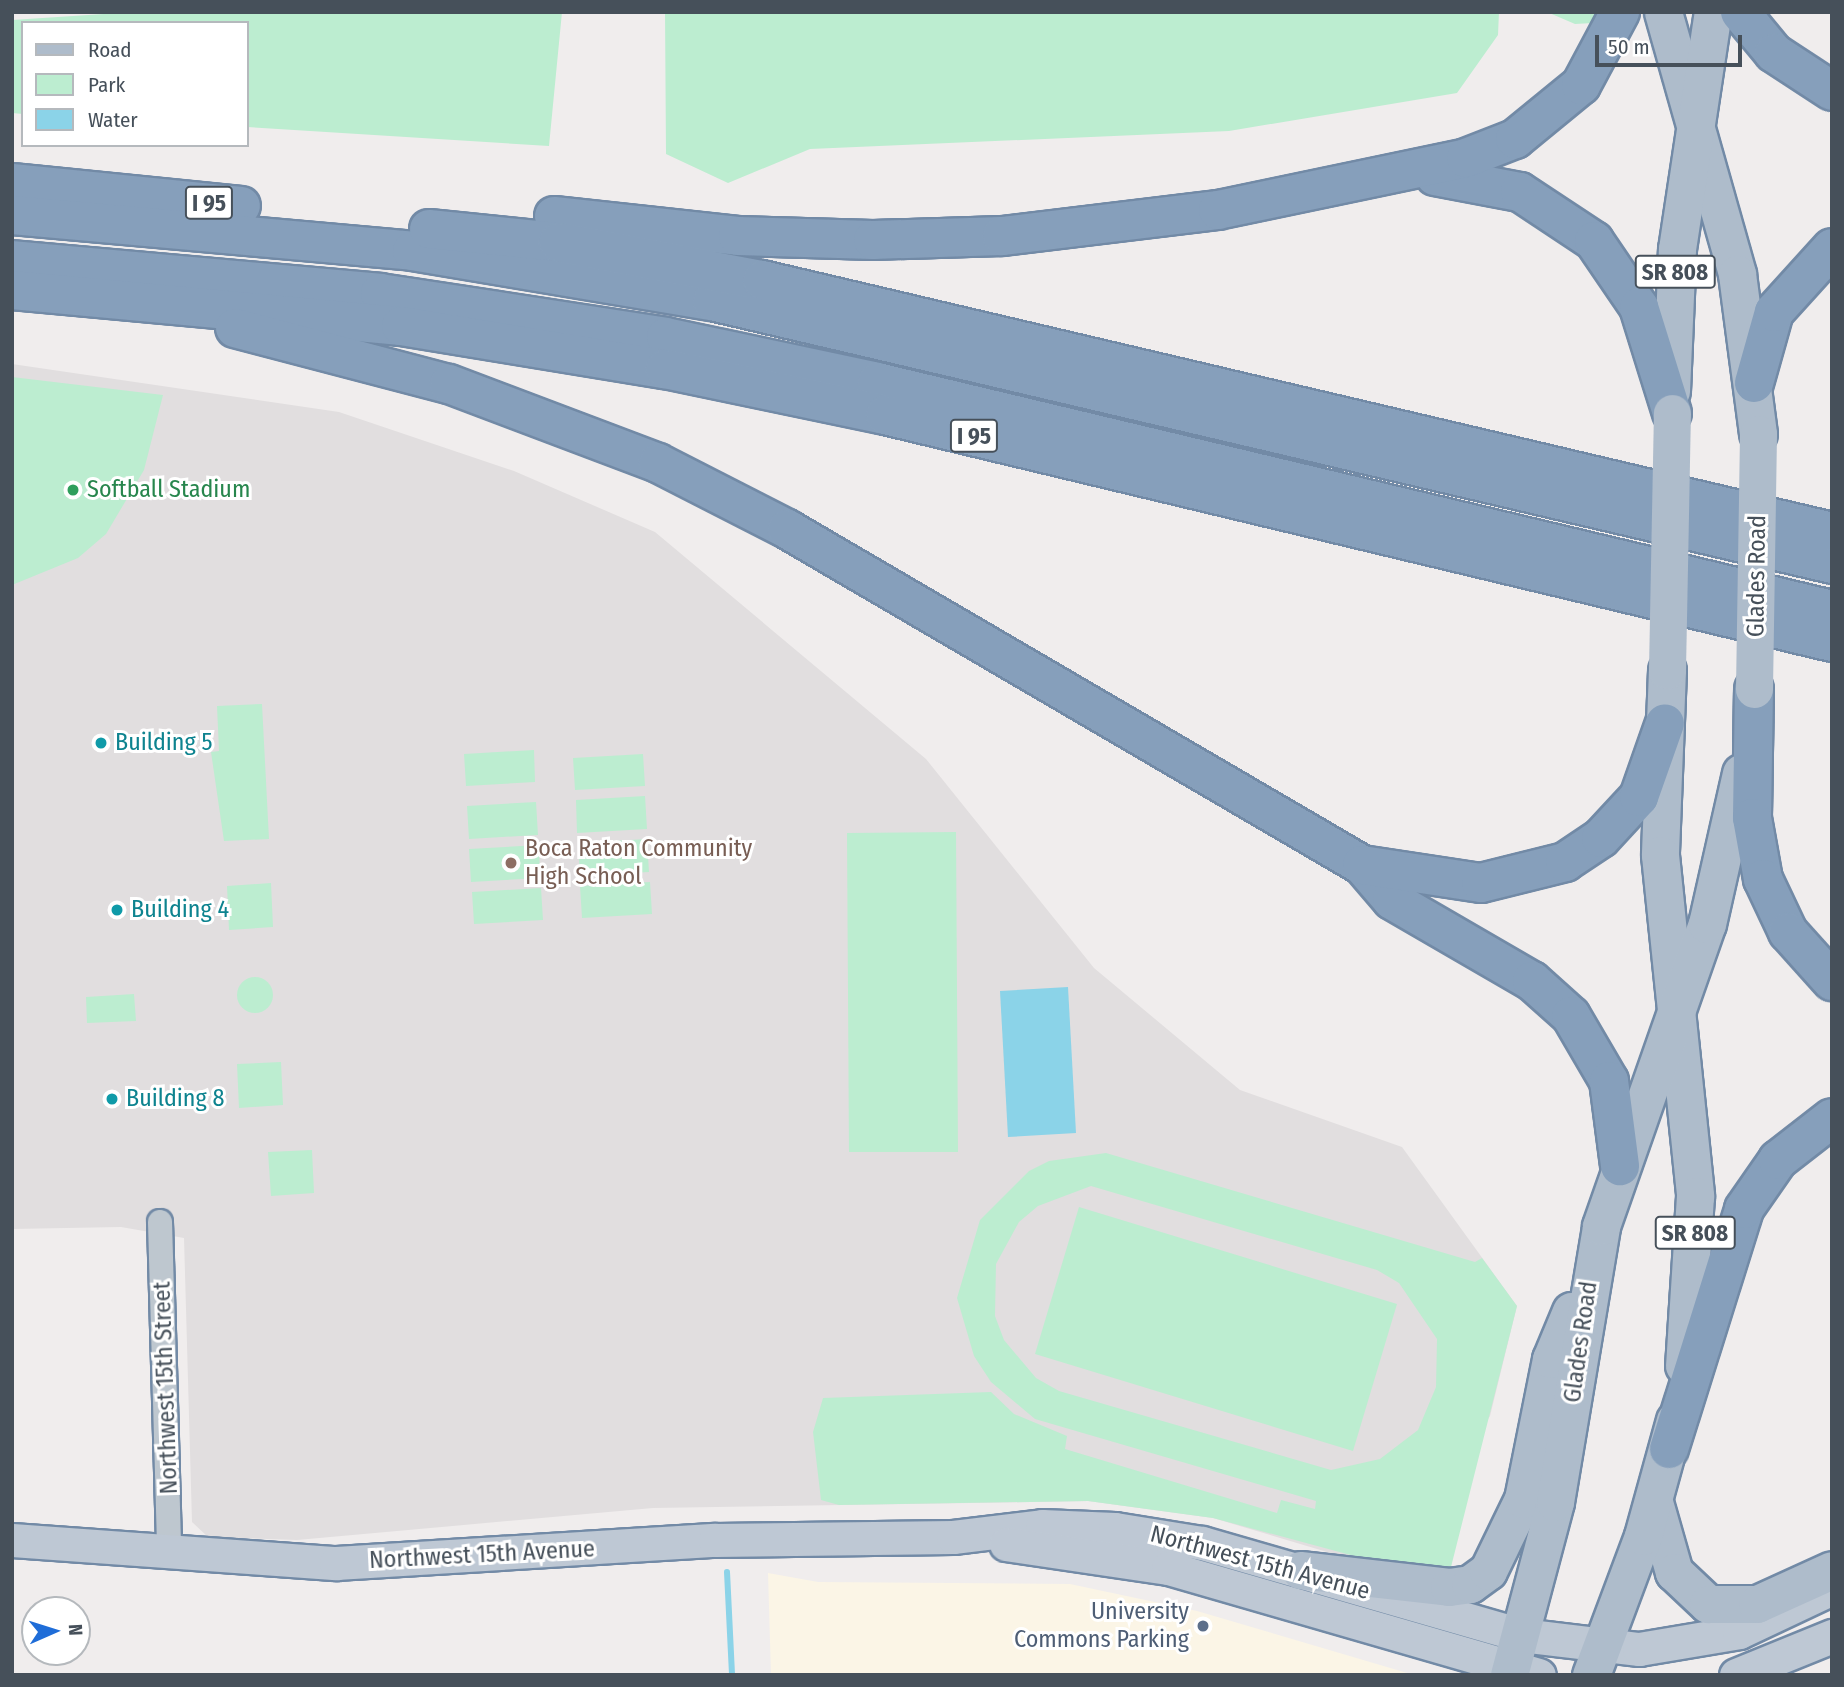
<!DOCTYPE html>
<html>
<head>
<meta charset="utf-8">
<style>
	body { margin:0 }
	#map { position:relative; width:1844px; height:1687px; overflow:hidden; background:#f0eded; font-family:"Fira Sans Condensed",sans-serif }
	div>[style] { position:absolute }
	.commercial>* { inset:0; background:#fbf5e6 }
	.education>* { inset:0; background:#e1dedf }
	.green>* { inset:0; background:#bcedd0 }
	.round { border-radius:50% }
	.water>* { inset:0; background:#8bd3e8 }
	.stream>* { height:6px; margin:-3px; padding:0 3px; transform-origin:3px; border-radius:3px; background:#8bd3e8 }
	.roads { filter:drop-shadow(2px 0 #728aa6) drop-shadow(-2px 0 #728aa6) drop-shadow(0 2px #728aa6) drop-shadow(0 -2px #728aa6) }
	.street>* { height:24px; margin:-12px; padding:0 12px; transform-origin:12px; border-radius:12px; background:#bec7cf }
	.secondary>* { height:33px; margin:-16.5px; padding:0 16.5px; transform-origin:16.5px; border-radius:16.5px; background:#bec8d4 }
	.primary>* { height:37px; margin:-18.5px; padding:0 18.5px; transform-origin:18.5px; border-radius:18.5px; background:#aebccb }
	.highway>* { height:38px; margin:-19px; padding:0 19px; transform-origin:19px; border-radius:19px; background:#869fbb }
	.primary-bridge>* { height:37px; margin:-18.5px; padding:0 18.5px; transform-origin:18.5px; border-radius:18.5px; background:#aebccb }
	.dots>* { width:19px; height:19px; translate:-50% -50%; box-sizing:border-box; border:4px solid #fff; border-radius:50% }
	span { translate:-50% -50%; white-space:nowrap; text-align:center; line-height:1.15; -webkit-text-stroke:6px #fff; paint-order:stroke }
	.shield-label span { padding:2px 5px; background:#fff; border:2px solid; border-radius:5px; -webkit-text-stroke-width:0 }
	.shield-label { font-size:23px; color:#46505a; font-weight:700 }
	.leisure-label { font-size:24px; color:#27864d }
	.left { translate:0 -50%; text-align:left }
	.street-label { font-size:24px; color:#46505a }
	.culture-label { font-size:24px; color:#0d838f }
	.education-label { font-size:24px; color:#785e54 }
	.service-label { font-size:24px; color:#4e5e75 }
	.right { translate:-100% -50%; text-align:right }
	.frame { position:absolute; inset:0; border:14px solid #46505a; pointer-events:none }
	.legend { position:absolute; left:21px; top:21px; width:228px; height:126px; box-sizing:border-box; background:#fff; border:2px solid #b5b9bd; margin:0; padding:9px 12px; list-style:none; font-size:21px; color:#46505a }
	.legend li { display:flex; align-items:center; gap:14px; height:35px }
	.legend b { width:35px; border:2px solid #b5b9bd }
	.north { position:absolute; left:21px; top:1596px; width:70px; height:70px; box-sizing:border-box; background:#fff; border:2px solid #b5b9bd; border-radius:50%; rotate:87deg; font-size:19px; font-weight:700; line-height:28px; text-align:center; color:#46505a }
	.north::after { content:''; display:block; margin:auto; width:24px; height:32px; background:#1f6dd8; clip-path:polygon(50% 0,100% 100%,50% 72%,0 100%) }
	.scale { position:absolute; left:1595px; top:35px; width:147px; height:32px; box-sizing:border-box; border:4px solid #46505a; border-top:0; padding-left:9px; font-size:21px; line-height:24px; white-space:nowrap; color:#46505a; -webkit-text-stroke:5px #fff; paint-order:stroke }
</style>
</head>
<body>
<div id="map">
	<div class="commercial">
		<div style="clip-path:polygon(768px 1573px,818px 1582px,1070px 1584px,1197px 1611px,1414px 1675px,771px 1675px)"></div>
	</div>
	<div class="education">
		<div style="clip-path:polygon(12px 364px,339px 412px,514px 471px,655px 532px,926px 759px,1094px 968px,1240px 1090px,1402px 1147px,1517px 1306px,1490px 1416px,1391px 1571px,1213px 1518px,1088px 1501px,653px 1508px,297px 1540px,208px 1537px,192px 1522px,184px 1238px,121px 1227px,12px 1229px)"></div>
	</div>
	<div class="green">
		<div style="clip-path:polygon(134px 12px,562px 12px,549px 146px,247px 127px,247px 23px,23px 23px,23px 114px,12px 113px,12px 20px)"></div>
		<div style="clip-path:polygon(665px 12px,1499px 12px,1498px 35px,1457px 93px,1229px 131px,810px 149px,728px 183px,666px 154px)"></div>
		<div style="clip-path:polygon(1547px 12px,1596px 12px,1593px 23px,1575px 24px)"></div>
		<div style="clip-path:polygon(12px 377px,163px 395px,144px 470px,106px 534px,78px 558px,12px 585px)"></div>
		<div style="clip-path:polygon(262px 704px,269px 839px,224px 841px,211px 752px,219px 751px,217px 706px)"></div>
		<div style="clip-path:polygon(534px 750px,535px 782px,466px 786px,464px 754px)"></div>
		<div style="clip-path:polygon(643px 754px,645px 786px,575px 790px,573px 758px)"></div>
		<div style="clip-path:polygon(645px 796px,647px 829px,577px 833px,576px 800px)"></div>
		<div style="clip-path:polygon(536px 802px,538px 835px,469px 839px,467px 806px)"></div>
		<div style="clip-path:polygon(956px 832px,958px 1152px,849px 1152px,847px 833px)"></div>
		<div style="clip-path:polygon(647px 839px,649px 872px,580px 876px,578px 843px)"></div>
		<div style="clip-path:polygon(539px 845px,540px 878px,471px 882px,469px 849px)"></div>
		<div style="clip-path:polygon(650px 882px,652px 914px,582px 918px,580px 886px)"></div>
		<div style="clip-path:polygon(271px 883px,273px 927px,229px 930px,227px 886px)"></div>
		<div style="clip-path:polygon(541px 888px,543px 920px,474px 924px,472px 892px)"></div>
		<div class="round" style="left:237px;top:977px;width:36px;height:36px"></div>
		<div style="clip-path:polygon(134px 994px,136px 1021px,87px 1023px,86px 997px)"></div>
		<div style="clip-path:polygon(281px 1062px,283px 1105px,239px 1108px,237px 1064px)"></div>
		<div style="clip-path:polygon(312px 1150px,314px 1193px,271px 1196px,268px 1152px)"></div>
		<div style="clip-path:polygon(evenodd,1106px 1153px,1475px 1262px,1482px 1258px,1517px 1306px,1450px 1571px,1395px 1567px,1213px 1518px,1088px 1501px,839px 1505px,821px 1500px,813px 1432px,823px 1398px,991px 1392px,1014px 1414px,1067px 1436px,1065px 1449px,1277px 1513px,1281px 1500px,1315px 1509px,1316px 1501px,1035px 1419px,991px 1382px,974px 1356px,957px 1298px,980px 1220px,1029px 1171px,1049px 1161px,1106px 1153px,1091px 1186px,1377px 1270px,1399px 1283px,1437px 1339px,1436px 1387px,1418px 1430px,1380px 1459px,1331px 1470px,1059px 1391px,1036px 1378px,1004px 1340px,995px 1316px,996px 1264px,1019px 1222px,1038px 1206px,1091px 1186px)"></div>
		<div style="clip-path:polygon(1079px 1207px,1397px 1304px,1353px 1451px,1035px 1354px)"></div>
	</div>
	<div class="water">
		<div style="clip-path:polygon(1068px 987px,1076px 1133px,1008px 1137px,1000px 991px)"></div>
	</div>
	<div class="stream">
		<div style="left:727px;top:1572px;width:103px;rotate:87.2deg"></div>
	</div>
	<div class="roads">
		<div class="street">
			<div style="left:160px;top:1222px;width:332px;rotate:88.4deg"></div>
		</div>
		<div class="secondary">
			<div style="left:12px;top:1540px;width:325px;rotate:4.1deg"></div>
			<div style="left:336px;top:1563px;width:380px;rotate:-3.5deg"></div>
			<div style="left:715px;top:1540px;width:238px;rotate:-0.7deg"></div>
			<div style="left:953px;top:1537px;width:90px;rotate:-7deg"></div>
			<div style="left:1042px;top:1526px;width:73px;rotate:2.4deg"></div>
			<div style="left:1115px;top:1529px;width:88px;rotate:9.1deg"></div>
			<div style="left:1202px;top:1543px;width:332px;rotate:16.1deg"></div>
			<div style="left:1521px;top:1635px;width:119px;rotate:6.8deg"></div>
			<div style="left:1639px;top:1649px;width:101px;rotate:-9.6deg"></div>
			<div style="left:1739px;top:1632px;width:103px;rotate:-25.3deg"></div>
			<div style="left:1006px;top:1544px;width:164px;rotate:8.4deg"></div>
			<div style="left:1168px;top:1568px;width:386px;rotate:16.1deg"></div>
			<div style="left:1736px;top:1675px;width:104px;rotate:-22.1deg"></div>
		</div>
		<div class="primary">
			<div style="left:1663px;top:12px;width:272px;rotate:74.2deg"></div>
			<div style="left:1737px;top:274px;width:161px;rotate:82.5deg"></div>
			<div style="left:1671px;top:391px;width:142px;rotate:-87.6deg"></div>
			<div style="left:1677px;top:249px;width:240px;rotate:-81.4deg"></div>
			<div style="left:1667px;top:670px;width:185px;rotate:92.2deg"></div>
			<div style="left:1660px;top:855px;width:343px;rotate:84.1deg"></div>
			<div style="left:1695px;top:1196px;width:170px;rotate:93.7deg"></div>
			<div style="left:1654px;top:1502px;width:73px;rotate:74.1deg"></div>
			<div style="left:1674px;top:1572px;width:47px;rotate:43.3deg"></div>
			<div style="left:1708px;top:1604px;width:49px"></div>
			<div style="left:1757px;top:1604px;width:82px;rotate:-24.4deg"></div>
			<div style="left:1300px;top:1570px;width:150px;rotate:6.5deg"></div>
			<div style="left:1449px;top:1587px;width:21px;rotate:-8deg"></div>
			<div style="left:1470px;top:1584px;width:22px;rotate:-36deg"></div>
			<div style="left:1488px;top:1571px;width:80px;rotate:-64.1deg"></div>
			<div style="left:1523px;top:1499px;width:143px;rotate:-78.7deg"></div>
			<div style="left:1551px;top:1359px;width:52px;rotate:-67.4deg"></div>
			<div style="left:1509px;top:1675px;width:179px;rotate:-75.1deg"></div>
			<div style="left:1555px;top:1502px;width:280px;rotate:-80.5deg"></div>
			<div style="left:1601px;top:1226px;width:320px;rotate:-70.7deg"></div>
			<div style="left:1707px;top:924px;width:155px;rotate:-77.3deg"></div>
			<div style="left:1591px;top:1675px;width:148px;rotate:-69.5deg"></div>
			<div style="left:1643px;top:1536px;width:120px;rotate:-74.6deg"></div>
		</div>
		<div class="highway">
			<div style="left:1740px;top:12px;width:53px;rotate:50.3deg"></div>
			<div style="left:1774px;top:53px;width:69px;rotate:33.2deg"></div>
			<div style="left:1435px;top:176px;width:86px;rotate:10.7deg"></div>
			<div style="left:1520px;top:192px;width:89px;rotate:33.5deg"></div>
			<div style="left:1594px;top:241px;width:80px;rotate:55.7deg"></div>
			<div style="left:1639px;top:307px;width:111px;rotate:72.7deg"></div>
			<div style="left:12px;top:183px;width:230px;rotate:5.7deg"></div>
			<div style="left:12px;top:215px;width:402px;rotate:5.1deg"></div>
			<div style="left:412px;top:251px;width:304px;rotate:9.5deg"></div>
			<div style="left:712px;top:301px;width:1150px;rotate:13.21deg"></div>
			<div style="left:554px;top:216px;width:185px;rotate:6.2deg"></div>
			<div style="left:738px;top:236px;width:135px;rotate:1.7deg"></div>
			<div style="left:873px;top:240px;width:129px;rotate:-1.8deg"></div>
			<div style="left:1002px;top:236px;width:218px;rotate:-6.9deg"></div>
			<div style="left:1218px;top:210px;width:253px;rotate:-11.8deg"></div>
			<div style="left:1466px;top:158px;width:53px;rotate:-21.2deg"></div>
			<div style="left:1515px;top:139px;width:85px;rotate:-39.3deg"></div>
			<div style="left:1581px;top:85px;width:83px;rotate:-61.9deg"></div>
			<div style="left:429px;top:229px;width:130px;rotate:5.8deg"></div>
			<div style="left:558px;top:242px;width:208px;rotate:10.6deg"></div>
			<div style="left:762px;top:280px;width:1099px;rotate:13.25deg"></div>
			<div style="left:12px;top:260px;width:369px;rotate:5.1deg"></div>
			<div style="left:380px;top:293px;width:289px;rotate:8.7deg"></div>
			<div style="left:666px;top:337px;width:216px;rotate:12deg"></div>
			<div style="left:877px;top:382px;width:982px;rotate:13.43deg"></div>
			<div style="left:12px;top:290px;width:391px;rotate:5.3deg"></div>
			<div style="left:401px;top:326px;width:267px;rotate:9.3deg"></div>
			<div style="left:665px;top:369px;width:225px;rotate:11.8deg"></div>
			<div style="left:885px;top:415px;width:974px;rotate:13.48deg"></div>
			<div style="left:235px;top:328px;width:221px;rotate:14.7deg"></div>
			<div style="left:449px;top:384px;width:223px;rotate:20.7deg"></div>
			<div style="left:658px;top:463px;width:145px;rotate:27.1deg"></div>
			<div style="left:787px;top:529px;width:666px;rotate:30.3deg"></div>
			<div style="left:1362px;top:865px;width:46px;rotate:49.4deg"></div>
			<div style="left:1392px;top:900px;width:162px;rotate:30.1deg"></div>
			<div style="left:1532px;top:981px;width:52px;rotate:41.9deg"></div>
			<div style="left:1571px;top:1016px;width:75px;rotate:59.7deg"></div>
			<div style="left:1609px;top:1081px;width:86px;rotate:82.6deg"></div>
			<div style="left:1754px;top:383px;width:74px;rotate:-74.3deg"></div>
			<div style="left:1774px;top:312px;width:86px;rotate:-47.8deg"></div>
			<div style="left:1754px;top:689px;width:129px;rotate:90.9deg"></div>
			<div style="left:1752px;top:818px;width:62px;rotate:79.8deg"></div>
			<div style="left:1763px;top:879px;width:59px;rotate:64.7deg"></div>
			<div style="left:1788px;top:932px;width:66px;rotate:48.1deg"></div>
			<div style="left:1362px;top:865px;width:120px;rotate:8.6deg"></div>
			<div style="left:1481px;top:883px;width:87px;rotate:-14deg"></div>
			<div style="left:1565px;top:862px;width:43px;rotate:-33.7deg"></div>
			<div style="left:1601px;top:838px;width:56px;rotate:-47.2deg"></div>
			<div style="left:1639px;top:797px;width:78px;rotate:-70.6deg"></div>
			<div style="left:1669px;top:1449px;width:251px;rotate:-72.6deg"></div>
			<div style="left:1744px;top:1209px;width:60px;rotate:-55.2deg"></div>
			<div style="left:1778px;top:1160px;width:68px;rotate:-37.9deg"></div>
		</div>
	</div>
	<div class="primary-bridge">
		<div style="left:1667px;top:670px;width:257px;rotate:-88.9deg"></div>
		<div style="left:1754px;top:689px;width:255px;rotate:-89.1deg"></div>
	</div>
	<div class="dots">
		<div style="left:73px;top:490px;background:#2e9e5b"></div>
		<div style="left:101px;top:743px;background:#0f9aa8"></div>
		<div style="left:511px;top:863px;background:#8d6e63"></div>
		<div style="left:117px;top:910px;background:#0f9aa8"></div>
		<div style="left:112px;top:1099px;background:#0f9aa8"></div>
		<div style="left:1203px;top:1626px;background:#5c6f8a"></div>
	</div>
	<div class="shield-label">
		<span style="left:209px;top:203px">I 95</span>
		<span style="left:1675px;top:272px">SR 808</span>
		<span style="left:974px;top:436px">I 95</span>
		<span style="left:1695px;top:1233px">SR 808</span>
	</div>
	<div class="leisure-label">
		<span class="left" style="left:87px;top:490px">Softball Stadium</span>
	</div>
	<div class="street-label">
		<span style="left:1757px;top:576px;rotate:-89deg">Glades Road</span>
		<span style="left:1581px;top:1342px;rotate:-82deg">Glades Road</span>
		<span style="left:166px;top:1388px;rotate:-92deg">Northwest 15th Street</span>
		<span style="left:482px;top:1555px;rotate:-3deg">Northwest 15th Avenue</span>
		<span style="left:1260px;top:1563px;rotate:15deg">Northwest 15th Avenue</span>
	</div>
	<div class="culture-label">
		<span class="left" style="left:115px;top:743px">Building 5</span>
		<span class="left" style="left:131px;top:910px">Building 4</span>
		<span class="left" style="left:126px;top:1099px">Building 8</span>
	</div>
	<div class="education-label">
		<span class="left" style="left:525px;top:863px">Boca Raton Community<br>High School</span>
	</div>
	<div class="service-label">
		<span class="right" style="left:1189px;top:1626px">University<br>Commons Parking</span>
	</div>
	<div class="frame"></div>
	<ul class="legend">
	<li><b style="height:9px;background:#aebccb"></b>Road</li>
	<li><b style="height:19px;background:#bcedd0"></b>Park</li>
	<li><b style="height:19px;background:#8bd3e8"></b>Water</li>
	</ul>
	<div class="north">N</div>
	<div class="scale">50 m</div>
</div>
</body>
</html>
